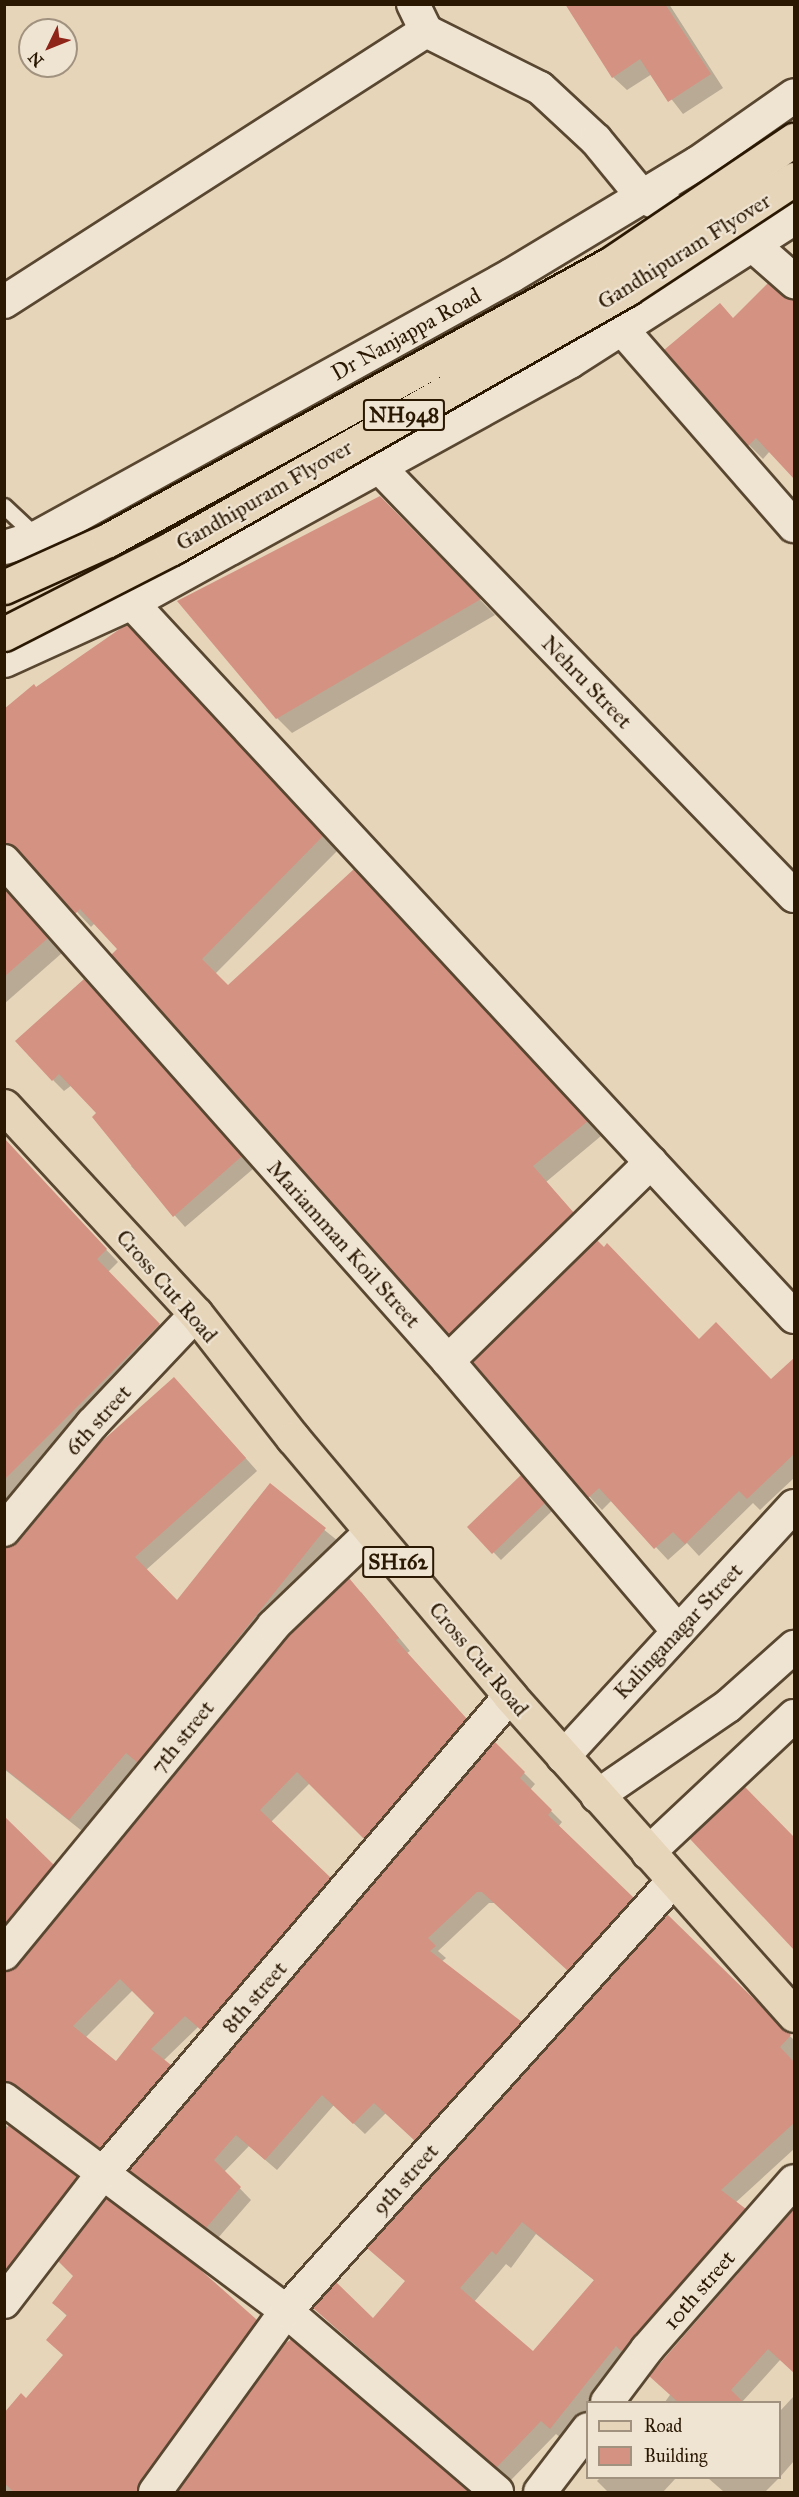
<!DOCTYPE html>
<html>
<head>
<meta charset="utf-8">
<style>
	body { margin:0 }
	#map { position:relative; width:799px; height:2497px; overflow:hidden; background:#e7d5ba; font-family:"IM FELL Great Primer",serif }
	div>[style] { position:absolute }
	.shadow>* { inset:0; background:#0003 }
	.building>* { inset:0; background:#d49283 }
	.roads { filter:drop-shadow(2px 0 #594731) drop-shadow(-2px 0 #594731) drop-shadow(0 2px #594731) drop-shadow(0 -2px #594731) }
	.service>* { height:15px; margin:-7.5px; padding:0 7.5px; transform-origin:7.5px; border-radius:7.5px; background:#efe4d2 }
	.minor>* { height:32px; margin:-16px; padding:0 16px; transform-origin:16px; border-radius:16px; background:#efe4d2 }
	.tertiary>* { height:33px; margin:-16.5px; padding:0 16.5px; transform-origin:16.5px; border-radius:16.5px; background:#efe4d2 }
	.secondary>* { height:33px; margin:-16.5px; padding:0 16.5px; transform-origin:16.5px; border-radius:16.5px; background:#efe4d2 }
	.primary>* { height:33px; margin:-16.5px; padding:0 16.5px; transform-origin:16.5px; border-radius:16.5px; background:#e7d5ba }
	.bridges { filter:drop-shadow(2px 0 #2a1803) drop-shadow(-2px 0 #2a1803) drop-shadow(0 2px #2a1803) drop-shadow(0 -2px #2a1803) }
	.trunk-bridge>* { height:33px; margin:-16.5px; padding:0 16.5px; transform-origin:16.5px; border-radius:16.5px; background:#e7d5ba }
	span { translate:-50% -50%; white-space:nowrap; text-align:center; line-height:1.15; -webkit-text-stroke:4.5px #efe4d2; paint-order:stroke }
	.shield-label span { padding:2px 4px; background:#efe4d2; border:2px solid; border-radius:4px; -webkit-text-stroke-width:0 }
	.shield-label { font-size:21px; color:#2a1803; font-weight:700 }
	.street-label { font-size:22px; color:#2a1803 }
	.frame { position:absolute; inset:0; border:6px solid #2a1803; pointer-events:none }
	.legend { position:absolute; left:586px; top:2401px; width:195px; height:78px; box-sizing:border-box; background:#efe4d2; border:2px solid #a0927f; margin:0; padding:8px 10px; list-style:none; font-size:18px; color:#2a1803 }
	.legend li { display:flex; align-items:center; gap:12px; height:30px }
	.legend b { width:30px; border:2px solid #a0927f }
	.north { position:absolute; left:18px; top:18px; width:60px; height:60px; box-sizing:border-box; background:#efe4d2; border:2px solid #a0927f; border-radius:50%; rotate:227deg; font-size:16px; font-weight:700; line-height:24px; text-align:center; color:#2a1803 }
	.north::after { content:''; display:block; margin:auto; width:21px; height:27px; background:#8f2418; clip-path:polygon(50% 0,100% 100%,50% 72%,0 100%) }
</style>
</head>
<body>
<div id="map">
	<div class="shadow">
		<div style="clip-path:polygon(570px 4px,669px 4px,723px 88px,683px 114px,652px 74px,627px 90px,613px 77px)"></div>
		<div style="clip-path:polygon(734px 319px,770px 451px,763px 459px,749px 445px)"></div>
		<div style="clip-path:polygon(380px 497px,495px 615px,292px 733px,277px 718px)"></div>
		<div style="clip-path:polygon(142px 641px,337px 851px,215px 974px,228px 987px,369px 886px,601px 1136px,546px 1182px,587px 1228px,464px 1348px,95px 923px,91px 927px,29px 860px,7px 861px,4px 868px,4px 711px,36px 689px)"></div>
		<div style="clip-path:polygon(4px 886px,62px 953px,4px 1004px)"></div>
		<div style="clip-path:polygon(84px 981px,253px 1169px,185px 1227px,131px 1166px,134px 1164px,99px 1113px,72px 1085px,64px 1091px,53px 1080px)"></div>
		<div style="clip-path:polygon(4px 1143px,118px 1262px,108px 1272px,171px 1337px,4px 1530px)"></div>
		<div style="clip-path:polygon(699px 1341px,771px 1381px,794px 1359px,794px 1478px,760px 1510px,753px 1503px,699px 1556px,687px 1543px,668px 1560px,612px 1500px,602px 1510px,590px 1497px,475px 1362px)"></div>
		<div style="clip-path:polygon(186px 1391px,257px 1471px,146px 1570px,178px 1602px,270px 1486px,338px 1541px,150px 1774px,139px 1764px,82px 1831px,4px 1769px,4px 1548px,19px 1543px)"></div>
		<div style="clip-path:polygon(529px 1485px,552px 1511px,501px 1560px,469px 1527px)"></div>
		<div style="clip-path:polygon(evenodd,361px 1592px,410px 1651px,407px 1653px,478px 1732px,377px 1850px,310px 1783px,271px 1822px,342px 1891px,214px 2041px,198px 2027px,163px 2061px,182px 2079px,113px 2160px,28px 2096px,19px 2093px,4px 2099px,4px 1982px,361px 1592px,133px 1990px,156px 2013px,116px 2063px,85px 2038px,133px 1990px)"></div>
		<div style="clip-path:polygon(495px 1744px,535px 1784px,530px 1790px,562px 1822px,558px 1827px,644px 1910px,580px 1981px,495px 1903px,489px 1903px,438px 1951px,446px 1958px,441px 1962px,532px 2034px,427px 2151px,386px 2113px,365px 2134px,334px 2105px,277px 2170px,249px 2146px,224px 2172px,251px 2200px,218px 2238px,131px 2170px)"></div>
		<div style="clip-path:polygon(4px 1818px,65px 1878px,4px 1954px)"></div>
		<div style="clip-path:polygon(evenodd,667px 1917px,794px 2040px,794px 2149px,735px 2203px,758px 2224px,596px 2402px,588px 2402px,588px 2413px,565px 2441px,556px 2434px,511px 2480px,329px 2322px,373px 2320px,406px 2282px,667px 1917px,536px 2234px,595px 2281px,534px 2353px,474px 2302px,506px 2264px,511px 2268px,536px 2234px)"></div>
		<div style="clip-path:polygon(4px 2124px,89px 2190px,4px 2280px)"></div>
		<div style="clip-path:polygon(794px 2217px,780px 2360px,742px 2402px,665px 2402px)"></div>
		<div style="clip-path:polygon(194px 2266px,268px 2334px,153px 2492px,4px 2492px,4px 2415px,26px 2400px,64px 2355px,67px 2316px,54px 2303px)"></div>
		<div style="clip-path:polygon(794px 2396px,794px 2461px,780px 2477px,780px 2411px)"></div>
		<div style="clip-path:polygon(600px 2478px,676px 2478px,663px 2492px,608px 2492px,597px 2481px)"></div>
		<div style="clip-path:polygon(708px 2478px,779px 2478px,765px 2492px,724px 2492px)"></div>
	</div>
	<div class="building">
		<div style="clip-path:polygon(565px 4px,665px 4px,711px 74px,668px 102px,640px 59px,612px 78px)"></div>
		<div style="clip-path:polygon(768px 283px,795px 301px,795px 480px,756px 438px,748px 446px,664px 350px,720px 303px,733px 318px)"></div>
		<div style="clip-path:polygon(380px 496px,481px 599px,276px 719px,177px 601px)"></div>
		<div style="clip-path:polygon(127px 624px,323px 836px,202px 959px,228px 985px,354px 869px,588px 1121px,533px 1166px,574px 1213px,449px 1335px,111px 955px,117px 949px,80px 909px,75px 914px,17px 849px,4px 844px,4px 709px,34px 684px,36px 687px)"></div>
		<div style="clip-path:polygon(4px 889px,48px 938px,4px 977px)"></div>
		<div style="clip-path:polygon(84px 979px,242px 1156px,173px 1217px,92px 1117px,96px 1113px,59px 1074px,52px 1081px,15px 1041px)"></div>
		<div style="clip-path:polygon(4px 1138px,107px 1249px,97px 1259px,160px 1324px,4px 1480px)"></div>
		<div style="clip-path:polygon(597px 1240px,604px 1247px,607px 1243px,699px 1339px,716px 1322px,771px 1379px,795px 1357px,795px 1453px,747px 1499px,739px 1491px,685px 1544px,673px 1532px,654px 1549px,599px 1488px,588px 1498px,473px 1362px)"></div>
		<div style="clip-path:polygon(174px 1377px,246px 1458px,135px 1557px,177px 1600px,270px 1483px,326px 1528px,138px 1763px,126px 1753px,69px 1820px,4px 1768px,4px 1547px,18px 1542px,101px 1442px)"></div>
		<div style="clip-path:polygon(521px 1475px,545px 1503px,492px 1554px,467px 1527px)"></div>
		<div style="clip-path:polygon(evenodd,349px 1578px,399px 1638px,396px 1640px,467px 1719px,364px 1839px,297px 1772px,260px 1810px,331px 1878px,201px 2030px,185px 2016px,151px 2049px,171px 2065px,100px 2149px,15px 2085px,4px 2081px,4px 1971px,18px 1965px,286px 1638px,349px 1578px,120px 1979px,154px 2013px,116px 2061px,73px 2026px,120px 1979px)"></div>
		<div style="clip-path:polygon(495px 1742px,525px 1772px,520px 1778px,552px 1810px,548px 1815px,634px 1898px,568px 1971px,482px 1892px,477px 1892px,428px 1938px,436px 1946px,430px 1951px,522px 2022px,415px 2141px,374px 2103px,353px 2124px,322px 2095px,265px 2160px,236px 2135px,214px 2160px,241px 2187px,206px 2228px,129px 2170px)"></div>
		<div style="clip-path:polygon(745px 1787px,795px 1838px,795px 1951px,690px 1839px)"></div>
		<div style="clip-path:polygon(4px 1816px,54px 1865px,4px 1925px)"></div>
		<div style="clip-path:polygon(evenodd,667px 1914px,791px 2035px,780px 2047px,795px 2063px,795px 2122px,721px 2190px,746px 2209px,622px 2352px,616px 2346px,550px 2429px,541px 2421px,496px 2468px,313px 2308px,336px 2282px,373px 2318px,405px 2281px,367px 2248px,667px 1914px,522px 2222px,594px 2280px,533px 2351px,460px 2288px,492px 2251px,496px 2255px,522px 2222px)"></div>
		<div style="clip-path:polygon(9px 2125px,77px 2177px,4px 2272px,4px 2132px)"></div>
		<div style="clip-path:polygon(106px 2198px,195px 2265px,257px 2320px,140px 2481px,137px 2493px,15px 2493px,4px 2483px,4px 2413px,21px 2393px,26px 2398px,63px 2355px,46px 2340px,67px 2315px,52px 2303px,73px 2276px,58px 2261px)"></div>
		<div style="clip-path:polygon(795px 2208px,795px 2374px,768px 2349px,731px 2390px,744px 2403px,679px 2403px,649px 2376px)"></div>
		<div style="clip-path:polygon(292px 2339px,470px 2493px,177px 2493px,284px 2344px)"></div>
	</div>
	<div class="roads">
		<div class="service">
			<div style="left:4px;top:506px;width:45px;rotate:43.2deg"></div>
		</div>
		<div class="minor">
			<div style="left:413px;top:4px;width:30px;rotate:64deg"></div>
			<div style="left:4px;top:302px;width:502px;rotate:-32.71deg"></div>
			<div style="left:426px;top:31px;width:127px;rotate:26.6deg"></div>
			<div style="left:540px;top:88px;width:76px;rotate:42.9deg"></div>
			<div style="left:596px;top:140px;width:72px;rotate:50.6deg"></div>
			<div style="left:621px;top:328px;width:263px;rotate:48.9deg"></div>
			<div style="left:379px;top:467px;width:597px;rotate:45.95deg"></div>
			<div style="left:131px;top:602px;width:975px;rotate:47.16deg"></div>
			<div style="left:4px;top:861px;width:669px;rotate:48.39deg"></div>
			<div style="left:448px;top:1361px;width:355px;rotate:49.6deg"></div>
			<div style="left:448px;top:1361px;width:284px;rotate:-44.4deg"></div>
			<div style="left:4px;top:1530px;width:138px;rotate:-50.3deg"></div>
			<div style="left:92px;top:1424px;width:151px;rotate:-46.6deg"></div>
			<div style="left:563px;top:1757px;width:341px;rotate:-47.4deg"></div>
			<div style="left:597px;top:1796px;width:159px;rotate:-34.5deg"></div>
			<div style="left:728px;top:1706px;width:89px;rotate:-41.8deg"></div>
			<div style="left:648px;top:1853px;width:200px;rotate:-43.2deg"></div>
			<div style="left:4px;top:1954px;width:424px;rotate:-50.6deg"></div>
			<div style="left:273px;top:1626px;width:137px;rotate:-43.8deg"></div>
			<div style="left:4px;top:2099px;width:353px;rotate:36.9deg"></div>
			<div style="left:286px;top:2311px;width:278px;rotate:40.6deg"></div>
			<div style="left:4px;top:2302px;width:163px;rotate:-52.5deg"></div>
			<div style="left:103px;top:2173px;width:627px;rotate:-49.53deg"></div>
			<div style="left:607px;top:2402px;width:66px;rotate:-53deg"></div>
			<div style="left:647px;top:2349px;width:223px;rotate:-48.8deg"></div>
			<div style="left:155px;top:2492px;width:223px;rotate:-54.1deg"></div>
			<div style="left:286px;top:2311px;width:579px;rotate:-48.01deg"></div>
			<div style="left:540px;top:2492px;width:79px;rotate:-52.7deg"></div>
		</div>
		<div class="tertiary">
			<div style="left:4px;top:547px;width:34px;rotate:-17deg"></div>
			<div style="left:37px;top:537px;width:542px;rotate:-28.93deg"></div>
			<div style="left:511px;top:275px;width:217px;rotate:-31.1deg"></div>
			<div style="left:697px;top:163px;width:118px;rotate:-35deg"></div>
			<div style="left:4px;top:660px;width:140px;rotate:-24.5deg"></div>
			<div style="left:131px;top:602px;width:500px;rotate:-28.8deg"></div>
			<div style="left:569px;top:361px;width:267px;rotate:-32.6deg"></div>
		</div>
		<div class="secondary">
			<div style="left:642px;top:196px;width:121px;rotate:23.8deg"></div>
			<div style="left:753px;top:245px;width:55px;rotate:41.3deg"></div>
		</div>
		<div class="primary">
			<div style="left:4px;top:1106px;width:283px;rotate:47.3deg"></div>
			<div style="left:196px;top:1314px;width:157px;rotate:52deg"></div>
			<div style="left:293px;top:1438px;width:337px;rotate:49.9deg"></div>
			<div style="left:510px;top:1696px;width:427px;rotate:48.3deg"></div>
		</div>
	</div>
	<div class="bridges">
		<div class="trunk-bridge">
			<div style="left:4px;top:587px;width:114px;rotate:-24.3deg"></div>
			<div style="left:108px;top:540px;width:575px;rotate:-28.79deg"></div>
			<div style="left:612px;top:263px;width:220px;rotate:-34.1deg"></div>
			<div style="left:4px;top:634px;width:189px;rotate:-27.1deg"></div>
			<div style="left:172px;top:548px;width:524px;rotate:-29.65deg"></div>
			<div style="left:627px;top:289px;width:200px;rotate:-33.4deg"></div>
		</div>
	</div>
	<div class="shield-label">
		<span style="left:404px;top:415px">NH948</span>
		<span style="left:398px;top:1562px">SH162</span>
	</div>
	<div class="street-label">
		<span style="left:684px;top:251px;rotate:-32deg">Gandhipuram Flyover</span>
		<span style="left:406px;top:334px;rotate:-29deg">Dr Nanjappa Road</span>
		<span style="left:264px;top:495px;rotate:-30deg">Gandhipuram Flyover</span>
		<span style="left:587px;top:682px;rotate:46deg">Nehru Street</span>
		<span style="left:344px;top:1244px;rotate:48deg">Mariamman Koil Street</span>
		<span style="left:167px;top:1286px;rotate:49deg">Cross Cut Road</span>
		<span style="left:98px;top:1420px;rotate:-48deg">6th street</span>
		<span style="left:678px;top:1631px;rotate:-47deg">Kalinganagar Street</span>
		<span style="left:479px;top:1659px;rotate:50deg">Cross Cut Road</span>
		<span style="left:182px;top:1737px;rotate:-51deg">7th street</span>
		<span style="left:254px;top:1997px;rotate:-49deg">8th street</span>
		<span style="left:405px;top:2179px;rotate:-48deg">9th street</span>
		<span style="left:699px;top:2290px;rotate:-49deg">10th street</span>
	</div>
	<div class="frame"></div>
	<ul class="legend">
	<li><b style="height:8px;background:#e7d5ba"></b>Road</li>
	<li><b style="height:16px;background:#d49283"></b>Building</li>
	</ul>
	<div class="north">N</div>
</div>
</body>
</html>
